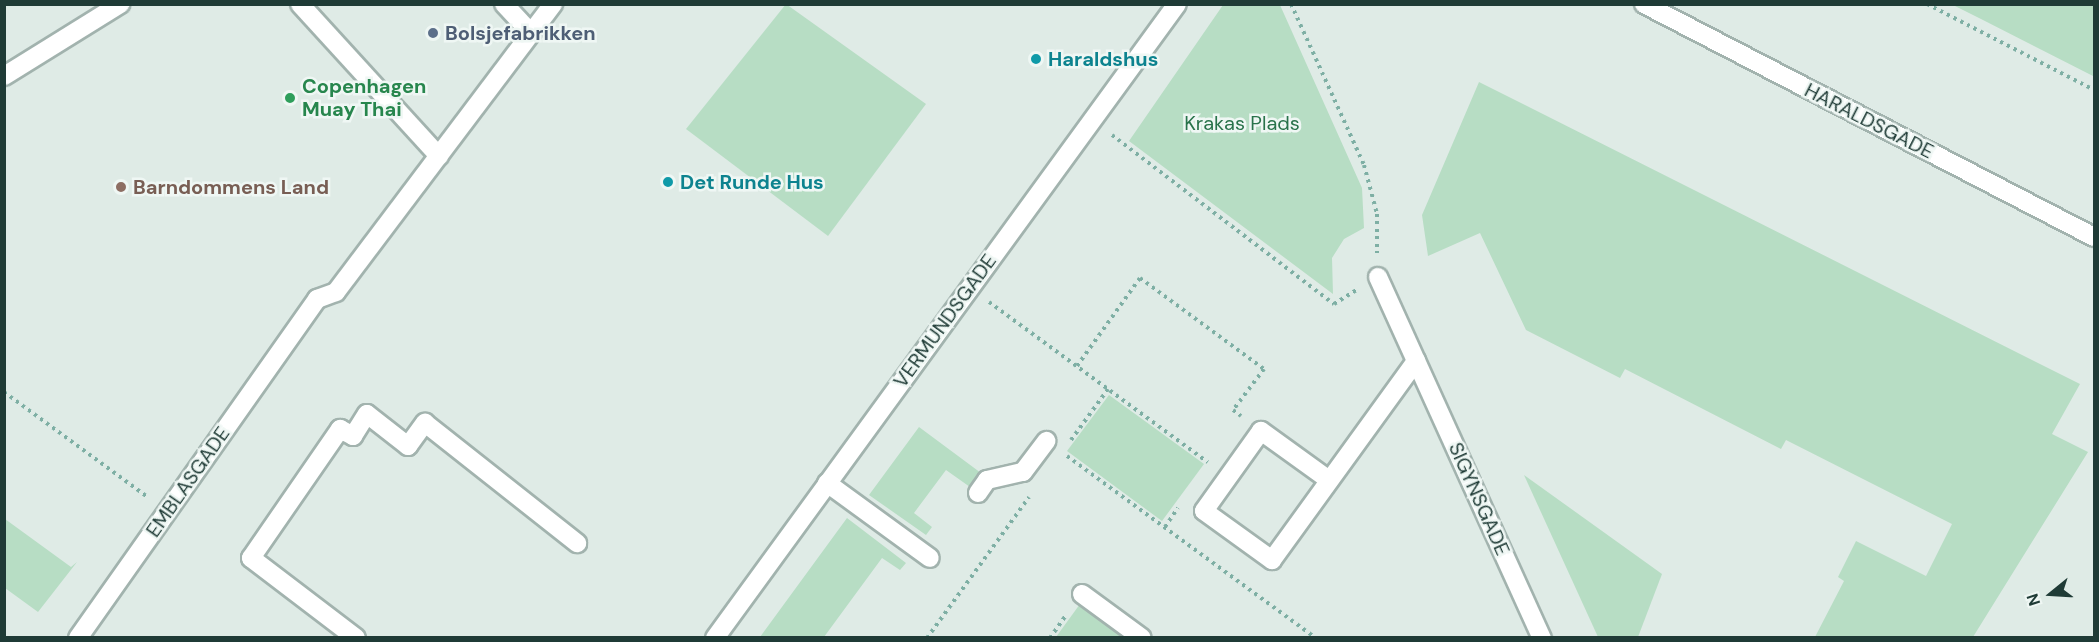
<!DOCTYPE html>
<html>
<head>
<meta charset="utf-8">
<style>
	body { margin:0 }
	#map { position:relative; width:2099px; height:642px; overflow:hidden; background:#dfebe6; font-family:"DM Sans",sans-serif }
	div>[style] { position:absolute }
	.green>* { inset:0; background:#b7ddc4 }
	.path>* { height:4px; margin-top:-2px; transform-origin:0; background:repeating-linear-gradient(90deg,#7eafa4 0 3px,transparent 0 7.5px) }
	.roads { filter:drop-shadow(2px 0 #a2b3ae) drop-shadow(-2px 0 #a2b3ae) drop-shadow(0 2px #a2b3ae) drop-shadow(0 -2px #a2b3ae) }
	.minor>* { height:18px; margin:-9px; padding:0 9px; transform-origin:9px; border-radius:9px; background:#fff }
	.dots>* { width:16px; height:16px; translate:-50% -50%; box-sizing:border-box; border:3px solid #eff7f4; border-radius:50% }
	span { translate:-50% -50%; white-space:nowrap; text-align:center; line-height:1.15; -webkit-text-stroke:5px #eff7f4; paint-order:stroke }
	.service-label { font-size:20px; color:#4e5e75; font-weight:700 }
	.left { translate:0 -50%; text-align:left }
	.culture-label { font-size:20px; color:#0d838f; font-weight:700 }
	.leisure-label { font-size:20px; color:#27864d; font-weight:700 }
	.street-label { font-size:20px; color:#1f3b36 }
	.park-label { font-size:20px; color:#29734b }
	.education-label { font-size:20px; color:#785e54; font-weight:700 }
	.frame { position:absolute; inset:0; border:6px solid #1f3b36; pointer-events:none }
	.north { position:absolute; left:2021px; top:564px; width:60px; height:60px; -webkit-text-stroke:4px #eff7f4; paint-order:stroke; rotate:252deg; font-size:16px; font-weight:700; line-height:24px; text-align:center; color:#1f3b36 }
	.north::after { content:''; display:block; margin:auto; width:21px; height:27px; background:#1f3b36; clip-path:polygon(50% 0,100% 100%,50% 72%,0 100%) }
</style>
</head>
<body>
<div id="map">
	<div class="green">
		<div style="clip-path:polygon(786px 4px,926px 104px,828px 236px,686px 129px)"></div>
		<div style="clip-path:polygon(1223px 5px,1280px 5px,1362px 188px,1364px 228px,1344px 239px,1332px 258px,1333px 294px,1129px 141px)"></div>
		<div style="clip-path:polygon(1953px 5px,2094px 5px,2093px 76px,1981px 19px)"></div>
		<div style="clip-path:polygon(1479px 82px,2080px 384px,2052px 434px,2088px 452px,1973px 637px,1815px 637px,1844px 581px,1838px 577px,1856px 541px,1926px 576px,1952px 524px,1786px 440px,1781px 449px,1625px 369px,1620px 378px,1526px 330px,1480px 233px,1428px 256px,1422px 215px)"></div>
		<div style="clip-path:polygon(1109px 395px,1204px 464px,1162px 521px,1067px 451px)"></div>
		<div style="clip-path:polygon(919px 427px,981px 473px,970px 487px,946px 470px,914px 513px,932px 527px,926px 535px,869px 495px)"></div>
		<div style="clip-path:polygon(1524px 475px,1662px 574px,1638px 637px,1598px 637px)"></div>
		<div style="clip-path:polygon(847px 518px,906px 563px,900px 570px,882px 558px,824px 637px,760px 637px)"></div>
		<div style="clip-path:polygon(5px 519px,71px 567px,77px 562px,38px 612px,5px 588px)"></div>
		<div style="clip-path:polygon(1080px 604px,1126px 637px,1056px 637px)"></div>
	</div>
	<div class="path">
		<div style="left:1291px;top:4px;width:177px;rotate:65.6deg"></div>
		<div style="left:1364px;top:165px;width:51px;rotate:75.1deg"></div>
		<div style="left:1377px;top:214px;width:39px;rotate:90deg"></div>
		<div style="left:1927px;top:4px;width:188px;rotate:27.2deg"></div>
		<div style="left:1112px;top:135px;width:279px;rotate:37.3deg"></div>
		<div style="left:1334px;top:304px;width:26px;rotate:-32deg"></div>
		<div style="left:989px;top:302px;width:271px;rotate:36.2deg"></div>
		<div style="left:1077px;top:366px;width:108px;rotate:-54.4deg"></div>
		<div style="left:1140px;top:278px;width:154px;rotate:36.3deg"></div>
		<div style="left:1264px;top:369px;width:51px;rotate:127.1deg"></div>
		<div style="left:1233px;top:410px;width:10px;rotate:37deg"></div>
		<div style="left:4px;top:392px;width:176px;rotate:36.2deg"></div>
		<div style="left:1071px;top:440px;width:63px;rotate:-54deg"></div>
		<div style="left:1067px;top:456px;width:308px;rotate:36.2deg"></div>
		<div style="left:1165px;top:527px;width:23px;rotate:-56deg"></div>
		<div style="left:927px;top:638px;width:174px;rotate:-54.1deg"></div>
		<div style="left:1050px;top:638px;width:29px;rotate:-55deg"></div>
	</div>
	<div class="roads">
		<div class="minor">
			<div style="left:300px;top:4px;width:206px;rotate:47.6deg"></div>
			<div style="left:504px;top:4px;width:40px;rotate:47deg"></div>
			<div style="left:1644px;top:4px;width:507px;rotate:27.37deg"></div>
			<div style="left:4px;top:76px;width:137px;rotate:-31.8deg"></div>
			<div style="left:1378px;top:277px;width:397px;rotate:65.6deg"></div>
			<div style="left:1329px;top:480px;width:84px;rotate:-144.2deg"></div>
			<div style="left:1261px;top:431px;width:98px;rotate:125.5deg"></div>
			<div style="left:1204px;top:511px;width:84px;rotate:35.8deg"></div>
			<div style="left:1272px;top:560px;width:246px;rotate:-54.1deg"></div>
			<div style="left:827px;top:483px;width:127px;rotate:36.1deg"></div>
			<div style="left:978px;top:493px;width:16px;rotate:-55deg"></div>
			<div style="left:987px;top:480px;width:37px;rotate:-13deg"></div>
			<div style="left:1023px;top:472px;width:39px;rotate:-53deg"></div>
			<div style="left:1082px;top:594px;width:74px;rotate:36.3deg"></div>
			<div style="left:78px;top:638px;width:415px;rotate:-54.8deg"></div>
			<div style="left:317px;top:299px;width:20px;rotate:-20deg"></div>
			<div style="left:336px;top:292px;width:361px;rotate:-53deg"></div>
			<div style="left:356px;top:638px;width:132px;rotate:-142.7deg"></div>
			<div style="left:251px;top:558px;width:157px;rotate:-55.4deg"></div>
			<div style="left:340px;top:429px;width:15px;rotate:28deg"></div>
			<div style="left:353px;top:436px;width:26px;rotate:-58deg"></div>
			<div style="left:367px;top:414px;width:52px;rotate:38deg"></div>
			<div style="left:408px;top:446px;width:29px;rotate:-54deg"></div>
			<div style="left:425px;top:423px;width:194px;rotate:38.3deg"></div>
			<div style="left:715px;top:638px;width:784px;rotate:-53.92deg"></div>
		</div>
	</div>
	<div class="dots">
		<div style="left:433px;top:33px;background:#5c6f8a"></div>
		<div style="left:1036px;top:59px;background:#0f9aa8"></div>
		<div style="left:290px;top:98px;background:#2e9e5b"></div>
		<div style="left:668px;top:182px;background:#0f9aa8"></div>
		<div style="left:121px;top:187px;background:#8d6e63"></div>
	</div>
	<div class="service-label">
		<span class="left" style="left:445px;top:33px">Bolsjefabrikken</span>
	</div>
	<div class="culture-label">
		<span class="left" style="left:1048px;top:59px">Haraldshus</span>
		<span class="left" style="left:680px;top:182px">Det Runde Hus</span>
	</div>
	<div class="leisure-label">
		<span class="left" style="left:302px;top:98px">Copenhagen<br>Muay Thai</span>
	</div>
	<div class="street-label">
		<span style="left:1869px;top:121px;rotate:27deg">HARALDSGADE</span>
		<span style="left:945px;top:321px;rotate:-54deg">VERMUNDSGADE</span>
		<span style="left:188px;top:482px;rotate:-55deg">EMBLASGADE</span>
		<span style="left:1479px;top:499px;rotate:66deg">SIGYNSGADE</span>
	</div>
	<div class="park-label">
		<span style="left:1242px;top:123px">Krakas Plads</span>
	</div>
	<div class="education-label">
		<span class="left" style="left:133px;top:187px">Barndommens Land</span>
	</div>
	<div class="frame"></div>
	<div class="north">N</div>
</div>
</body>
</html>
